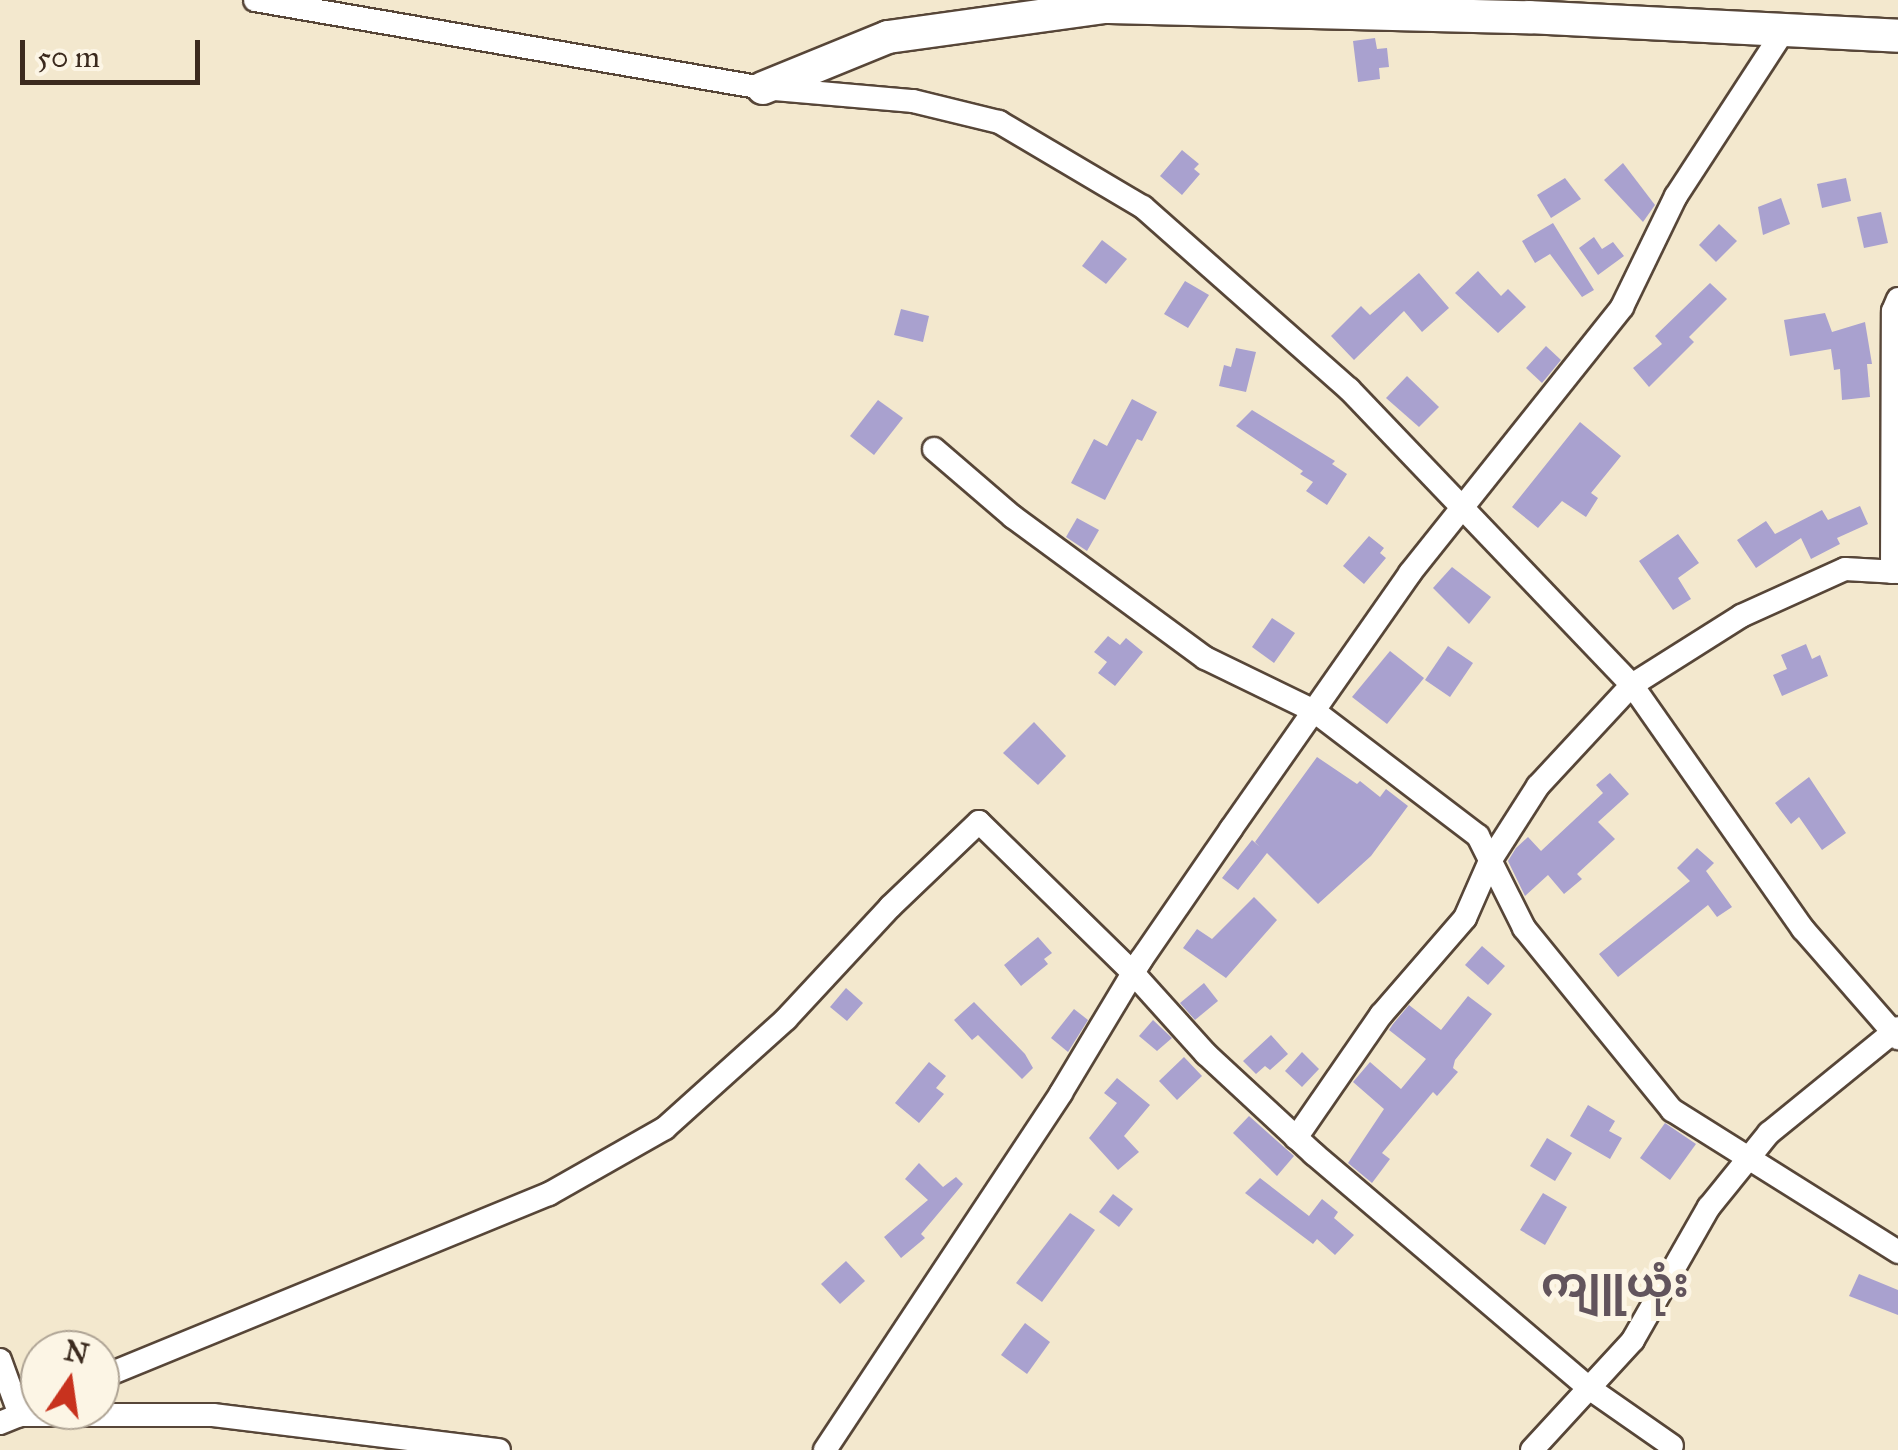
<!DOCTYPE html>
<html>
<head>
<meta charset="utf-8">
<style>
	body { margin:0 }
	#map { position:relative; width:1898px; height:1450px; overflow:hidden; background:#f3e8ce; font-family:"IM FELL Great Primer","Noto Sans Myanmar",serif }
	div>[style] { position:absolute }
	.building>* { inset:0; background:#a9a1cf }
	.roads { filter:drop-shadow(2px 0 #574638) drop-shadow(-2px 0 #574638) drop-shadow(0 2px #574638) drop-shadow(0 -2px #574638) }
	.street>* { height:22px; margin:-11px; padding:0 11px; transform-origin:11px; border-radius:11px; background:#fff }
	.secondary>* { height:32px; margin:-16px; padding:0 16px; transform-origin:16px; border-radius:16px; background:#fff }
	span { translate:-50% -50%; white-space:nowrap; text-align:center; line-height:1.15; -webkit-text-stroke:10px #fcf5e5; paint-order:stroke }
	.quarter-label { font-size:42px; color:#62545c; font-weight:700 }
	.north { position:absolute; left:20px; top:1330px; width:100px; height:100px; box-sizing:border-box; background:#fcf5e5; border:2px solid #afa495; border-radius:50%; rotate:13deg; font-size:28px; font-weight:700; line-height:40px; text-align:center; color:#3b2a1e }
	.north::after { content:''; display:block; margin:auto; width:35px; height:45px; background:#c8321e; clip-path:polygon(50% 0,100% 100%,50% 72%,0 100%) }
	.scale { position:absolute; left:20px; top:40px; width:180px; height:45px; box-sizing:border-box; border:5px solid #3b2a1e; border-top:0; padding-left:12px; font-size:30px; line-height:35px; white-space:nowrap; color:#3b2a1e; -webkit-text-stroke:8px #fcf5e5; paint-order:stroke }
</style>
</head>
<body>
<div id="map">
	<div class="building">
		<div style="clip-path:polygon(1375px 38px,1377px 49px,1387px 48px,1389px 67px,1379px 68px,1380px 79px,1358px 82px,1353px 41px)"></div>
		<div style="clip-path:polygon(1182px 150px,1199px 164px,1194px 169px,1200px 174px,1182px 195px,1160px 176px)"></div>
		<div style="clip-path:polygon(1623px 163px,1655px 205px,1643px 222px,1604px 180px)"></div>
		<div style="clip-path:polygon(1565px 178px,1581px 199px,1551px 218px,1537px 195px)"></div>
		<div style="clip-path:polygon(1846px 178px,1851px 201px,1822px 208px,1817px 184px)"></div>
		<div style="clip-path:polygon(1781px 198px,1790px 224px,1763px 235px,1758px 207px)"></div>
		<div style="clip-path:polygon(1881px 212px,1888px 243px,1864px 248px,1857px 217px)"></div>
		<div style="clip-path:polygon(1553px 223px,1594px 290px,1582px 297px,1550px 254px,1535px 263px,1522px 241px)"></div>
		<div style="clip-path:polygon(1719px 224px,1737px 241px,1716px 262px,1699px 245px)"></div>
		<div style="clip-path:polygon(1594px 237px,1602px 249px,1613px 242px,1624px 256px,1598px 275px,1579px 248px)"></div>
		<div style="clip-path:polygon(1102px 240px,1127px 259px,1106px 284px,1082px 266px)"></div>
		<div style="clip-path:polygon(1478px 271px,1501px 296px,1508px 289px,1526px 307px,1498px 333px,1455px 293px)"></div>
		<div style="clip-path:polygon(1419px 273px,1449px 308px,1422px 332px,1404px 311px,1354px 360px,1331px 336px,1361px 306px,1370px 315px)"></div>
		<div style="clip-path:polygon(1185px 281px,1209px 295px,1188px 328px,1164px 314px)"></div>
		<div style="clip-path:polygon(1710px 283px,1727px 299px,1689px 337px,1694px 342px,1649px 387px,1633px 368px,1662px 344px,1655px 336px)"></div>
		<div style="clip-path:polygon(901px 309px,929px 316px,923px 342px,894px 335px)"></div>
		<div style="clip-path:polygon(1825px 313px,1832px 332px,1865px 322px,1872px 364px,1867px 364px,1870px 397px,1842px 400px,1840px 369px,1834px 370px,1831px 349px,1790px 356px,1784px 320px)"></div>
		<div style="clip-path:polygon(1546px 346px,1561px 360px,1542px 383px,1526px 368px)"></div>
		<div style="clip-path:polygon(1236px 348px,1256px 352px,1246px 392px,1219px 386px,1224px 365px,1231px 367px)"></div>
		<div style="clip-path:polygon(1407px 376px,1439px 407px,1419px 427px,1386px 398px)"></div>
		<div style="clip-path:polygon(1132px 399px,1157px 412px,1142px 441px,1137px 439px,1105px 500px,1071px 483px,1094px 439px,1107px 446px)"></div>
		<div style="clip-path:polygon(878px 400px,903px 418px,874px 455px,850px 436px)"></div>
		<div style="clip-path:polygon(1252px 410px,1335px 461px,1332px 464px,1347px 474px,1327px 505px,1306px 491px,1313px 482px,1300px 474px,1303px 471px,1236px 426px)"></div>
		<div style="clip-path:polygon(1580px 422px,1621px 456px,1591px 493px,1598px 498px,1586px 517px,1562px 501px,1538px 528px,1512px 507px)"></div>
		<div style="clip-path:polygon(1860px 506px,1868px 524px,1837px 538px,1840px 544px,1811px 559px,1801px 538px,1756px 568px,1737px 540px,1766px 521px,1775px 534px,1822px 510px,1828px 520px)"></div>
		<div style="clip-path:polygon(1077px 518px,1099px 530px,1087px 551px,1066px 537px)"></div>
		<div style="clip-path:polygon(1678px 534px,1699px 563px,1678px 578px,1691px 599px,1673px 610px,1639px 561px)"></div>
		<div style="clip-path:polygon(1369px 536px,1384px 548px,1380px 553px,1386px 558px,1364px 584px,1343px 566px)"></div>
		<div style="clip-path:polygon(1452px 567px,1491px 597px,1469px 624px,1433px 588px)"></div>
		<div style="clip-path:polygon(1272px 618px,1295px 633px,1274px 663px,1252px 647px)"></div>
		<div style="clip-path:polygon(1108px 636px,1120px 645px,1126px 638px,1143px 652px,1115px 686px,1098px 673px,1107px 662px,1094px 652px)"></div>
		<div style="clip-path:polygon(1806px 644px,1812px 659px,1820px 655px,1828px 676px,1782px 696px,1773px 675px,1787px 669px,1781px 655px)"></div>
		<div style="clip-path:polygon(1448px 646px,1473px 663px,1450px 697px,1425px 680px)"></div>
		<div style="clip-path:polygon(1390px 651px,1424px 678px,1387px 724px,1352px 697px)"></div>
		<div style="clip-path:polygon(1034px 722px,1066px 756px,1038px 785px,1003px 753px)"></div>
		<div style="clip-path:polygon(1317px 757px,1357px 784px,1360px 781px,1380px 797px,1386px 789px,1408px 806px,1371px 856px,1318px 904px,1267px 853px,1238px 890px,1222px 878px,1252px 840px,1260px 847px,1255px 842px)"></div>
		<div style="clip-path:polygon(1610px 773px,1629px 794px,1598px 822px,1615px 839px,1577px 874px,1582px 879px,1564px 894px,1548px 875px,1525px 896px,1508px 861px,1516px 848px,1528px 837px,1541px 851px,1603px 793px,1596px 785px)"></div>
		<div style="clip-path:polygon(1809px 777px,1846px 833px,1822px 850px,1799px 817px,1791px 824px,1775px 803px)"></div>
		<div style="clip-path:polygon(1697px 848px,1714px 863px,1706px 871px,1732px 907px,1717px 917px,1708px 905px,1618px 977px,1599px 954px,1690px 881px,1677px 868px)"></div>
		<div style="clip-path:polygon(1254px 897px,1277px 920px,1226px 978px,1183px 948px,1197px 929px,1212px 939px)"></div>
		<div style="clip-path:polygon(1038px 937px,1052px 953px,1044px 959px,1048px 964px,1021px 986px,1004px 965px)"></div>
		<div style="clip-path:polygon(1482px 946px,1505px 966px,1488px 985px,1465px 965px)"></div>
		<div style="clip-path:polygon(1204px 983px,1218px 1001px,1195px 1020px,1180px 1003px)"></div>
		<div style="clip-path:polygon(846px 988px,863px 1003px,847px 1021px,830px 1007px)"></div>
		<div style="clip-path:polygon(1468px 996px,1492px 1014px,1455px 1060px,1453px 1068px,1458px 1072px,1437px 1096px,1433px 1092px,1382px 1153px,1390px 1159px,1372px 1183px,1348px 1163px,1384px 1109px,1353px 1082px,1370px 1062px,1401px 1089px,1426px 1059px,1389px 1030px,1393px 1024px,1409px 1005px,1441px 1030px)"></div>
		<div style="clip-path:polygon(974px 1002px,1025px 1054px,1033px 1068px,1022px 1079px,978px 1035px,972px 1040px,954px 1020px)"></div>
		<div style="clip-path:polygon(1074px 1009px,1088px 1020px,1068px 1052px,1051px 1038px)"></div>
		<div style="clip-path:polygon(1153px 1020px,1172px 1038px,1157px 1051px,1139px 1036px)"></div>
		<div style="clip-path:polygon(1271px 1035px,1288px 1054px,1270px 1070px,1265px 1066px,1256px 1074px,1243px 1061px)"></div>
		<div style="clip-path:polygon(1302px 1052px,1319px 1069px,1302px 1087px,1285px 1071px)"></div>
		<div style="clip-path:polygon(1184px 1057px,1202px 1076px,1177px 1100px,1159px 1081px)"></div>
		<div style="clip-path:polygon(929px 1062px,946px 1076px,936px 1088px,944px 1094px,919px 1123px,895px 1103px)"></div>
		<div style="clip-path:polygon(1117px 1078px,1150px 1105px,1124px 1136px,1139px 1152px,1118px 1170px,1089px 1138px,1117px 1103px,1104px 1093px)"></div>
		<div style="clip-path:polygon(1588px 1105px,1615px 1121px,1609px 1131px,1622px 1138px,1610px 1159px,1570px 1136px)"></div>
		<div style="clip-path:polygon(1249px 1116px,1294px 1156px,1277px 1176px,1233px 1133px)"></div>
		<div style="clip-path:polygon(1665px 1123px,1696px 1144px,1670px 1180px,1640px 1158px)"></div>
		<div style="clip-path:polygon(1547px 1138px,1572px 1153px,1555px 1181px,1530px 1166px)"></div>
		<div style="clip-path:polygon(919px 1163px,943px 1187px,956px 1177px,963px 1184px,921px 1234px,925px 1238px,901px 1258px,884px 1237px,928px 1200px,905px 1179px)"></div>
		<div style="clip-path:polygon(1260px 1178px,1309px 1216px,1322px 1199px,1338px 1212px,1334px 1218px,1354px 1235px,1335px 1255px,1317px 1239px,1313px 1244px,1245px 1193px)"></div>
		<div style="clip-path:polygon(1543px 1193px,1567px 1207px,1545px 1245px,1520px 1230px)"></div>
		<div style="clip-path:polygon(1113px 1194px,1133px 1209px,1119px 1227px,1099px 1212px)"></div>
		<div style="clip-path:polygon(1070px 1213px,1095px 1230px,1042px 1302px,1016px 1283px)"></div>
		<div style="clip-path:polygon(846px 1261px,865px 1281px,840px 1304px,821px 1284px)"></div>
		<div style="clip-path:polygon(1859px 1274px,1898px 1290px,1898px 1315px,1849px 1296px)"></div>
		<div style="clip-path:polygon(1025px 1323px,1050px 1342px,1027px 1374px,1001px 1355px)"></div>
	</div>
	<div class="roads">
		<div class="street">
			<div style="left:255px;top:0;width:516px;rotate:9.83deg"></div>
			<div style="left:763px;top:88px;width:151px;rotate:5deg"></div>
			<div style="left:913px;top:101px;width:89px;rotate:13.7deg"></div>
			<div style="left:999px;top:122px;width:167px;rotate:30.6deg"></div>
			<div style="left:1143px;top:207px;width:275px;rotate:41.5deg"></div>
			<div style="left:1349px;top:389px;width:410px;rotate:46.3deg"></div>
			<div style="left:1632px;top:685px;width:298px;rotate:55deg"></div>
			<div style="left:1803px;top:929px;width:145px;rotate:48.9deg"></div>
			<div style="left:934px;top:449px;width:104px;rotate:40.7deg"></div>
			<div style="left:1013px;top:517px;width:238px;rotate:36.3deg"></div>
			<div style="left:1205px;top:658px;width:121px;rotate:25.9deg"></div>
			<div style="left:1314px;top:711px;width:206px;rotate:37.3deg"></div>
			<div style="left:1478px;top:836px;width:103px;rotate:63.4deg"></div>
			<div style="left:1524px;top:928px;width:235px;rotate:50.9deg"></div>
			<div style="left:1672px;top:1110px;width:267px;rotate:32.1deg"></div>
			<div style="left:1892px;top:572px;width:261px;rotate:-89.8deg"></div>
			<div style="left:1893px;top:311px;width:13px;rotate:-67deg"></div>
			<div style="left:1296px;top:1138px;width:150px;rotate:-55.4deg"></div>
			<div style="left:1381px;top:1015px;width:128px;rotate:-49.1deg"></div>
			<div style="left:1465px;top:918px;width:62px;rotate:-66.3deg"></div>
			<div style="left:1490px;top:861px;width:89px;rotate:-57.4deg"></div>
			<div style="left:1538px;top:786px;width:138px;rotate:-47.1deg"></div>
			<div style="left:1632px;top:685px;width:129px;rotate:-32.3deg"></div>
			<div style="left:1741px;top:616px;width:114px;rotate:-24.3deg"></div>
			<div style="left:1845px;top:569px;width:53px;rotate:3.2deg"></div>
			<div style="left:0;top:1360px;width:59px;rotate:70deg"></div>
			<div style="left:20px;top:1415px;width:13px;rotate:-23deg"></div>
			<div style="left:100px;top:1378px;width:485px;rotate:-22.3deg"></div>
			<div style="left:549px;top:1194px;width:133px;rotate:-29.6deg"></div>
			<div style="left:665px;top:1128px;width:163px;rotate:-42deg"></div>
			<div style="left:786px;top:1019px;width:153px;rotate:-47.1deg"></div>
			<div style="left:890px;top:907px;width:123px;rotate:-43.7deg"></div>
			<div style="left:979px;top:822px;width:216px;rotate:44.4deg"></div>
			<div style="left:1133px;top:973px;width:109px;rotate:48deg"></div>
			<div style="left:1206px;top:1054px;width:147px;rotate:42.8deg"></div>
			<div style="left:1314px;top:1154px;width:361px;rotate:40.4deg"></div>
			<div style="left:1589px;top:1388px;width:101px;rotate:34.9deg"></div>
			<div style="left:0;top:1423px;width:22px;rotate:-22deg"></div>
			<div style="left:20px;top:1415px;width:193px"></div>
			<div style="left:213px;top:1415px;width:288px;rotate:7deg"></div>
			<div style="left:825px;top:1450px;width:428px;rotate:-56.5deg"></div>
			<div style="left:1061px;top:1093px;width:155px;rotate:-59deg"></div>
			<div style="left:1141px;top:960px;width:159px;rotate:-55.5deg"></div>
			<div style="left:1231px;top:829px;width:312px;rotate:-55deg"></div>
			<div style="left:1410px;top:573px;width:340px;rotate:-51.4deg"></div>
			<div style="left:1622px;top:307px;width:123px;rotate:-64.1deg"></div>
			<div style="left:1676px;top:196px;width:199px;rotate:-56.9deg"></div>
			<div style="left:1532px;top:1450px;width:149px;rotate:-47.4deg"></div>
			<div style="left:1633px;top:1340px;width:153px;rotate:-60.3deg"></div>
			<div style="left:1709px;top:1207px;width:95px;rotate:-51deg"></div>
			<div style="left:1769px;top:1133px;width:166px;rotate:-39.1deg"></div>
		</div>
		<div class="secondary">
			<div style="left:763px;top:88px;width:135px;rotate:-22.2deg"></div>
			<div style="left:888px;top:37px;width:219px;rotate:-7.9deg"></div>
			<div style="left:1105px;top:7px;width:424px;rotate:1.4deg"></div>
			<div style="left:1529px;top:17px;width:369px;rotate:2.9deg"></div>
		</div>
	</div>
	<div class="quarter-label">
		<span style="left:1615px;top:1283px">ကျူယုံး</span>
	</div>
	<div class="north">N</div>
	<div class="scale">50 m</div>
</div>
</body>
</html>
